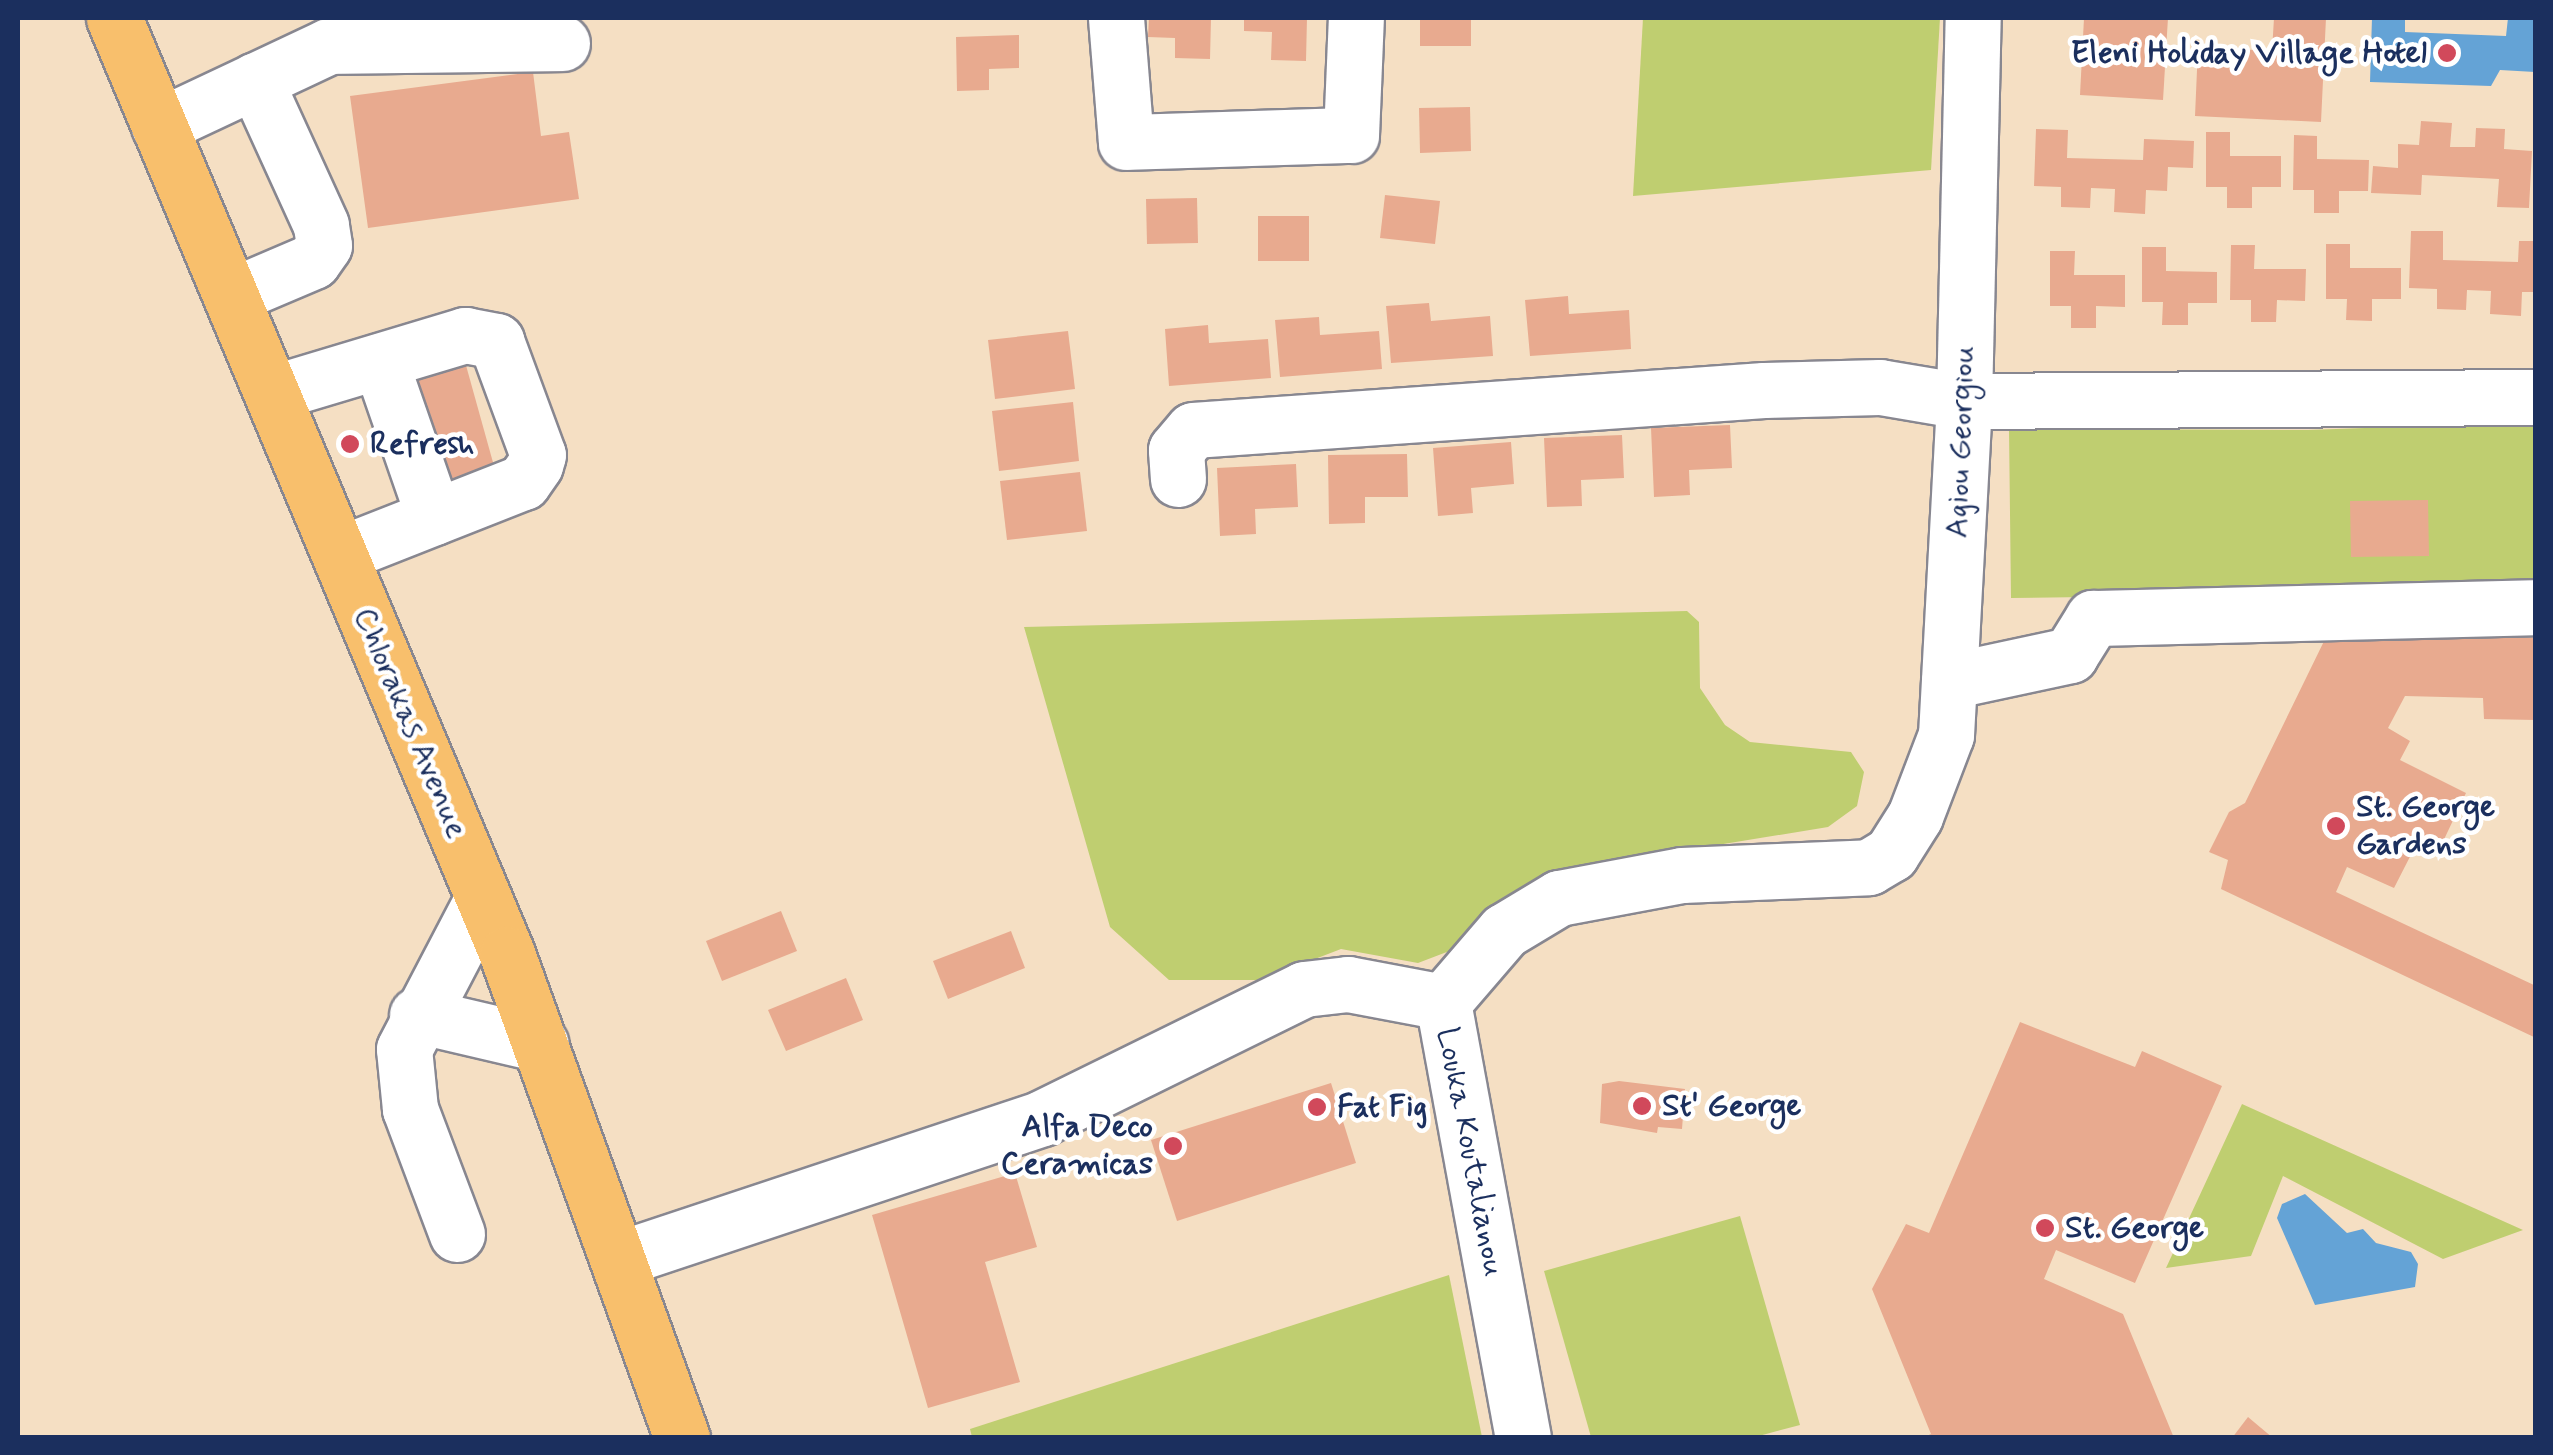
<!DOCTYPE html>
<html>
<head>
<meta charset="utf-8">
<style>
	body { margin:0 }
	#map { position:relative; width:2553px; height:1455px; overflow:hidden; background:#f5dfc3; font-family:Mynerve,sans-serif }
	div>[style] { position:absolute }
	.green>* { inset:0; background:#bfce70 }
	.water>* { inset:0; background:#64a3d6 }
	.building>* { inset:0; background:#e8aa8f }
	.roads { filter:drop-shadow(2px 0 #888790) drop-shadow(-2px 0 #888790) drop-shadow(0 2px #888790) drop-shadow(0 -2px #888790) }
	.minor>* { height:55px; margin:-27.5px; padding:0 27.5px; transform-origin:27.5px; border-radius:27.5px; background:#fff }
	.major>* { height:55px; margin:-27.5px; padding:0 27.5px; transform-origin:27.5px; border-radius:27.5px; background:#f8bf6c }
	.dots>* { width:28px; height:28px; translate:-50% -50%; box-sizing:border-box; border:5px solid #fff; border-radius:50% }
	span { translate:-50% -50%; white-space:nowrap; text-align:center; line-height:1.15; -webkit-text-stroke:9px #fff; paint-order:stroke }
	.poi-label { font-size:32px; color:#1b2f5e; font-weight:700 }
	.right { translate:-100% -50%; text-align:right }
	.left { translate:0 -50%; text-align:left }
	.street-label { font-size:32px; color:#1b2f5e }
	.frame { position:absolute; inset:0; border:20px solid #1b2f5e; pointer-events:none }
</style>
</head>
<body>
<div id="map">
	<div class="green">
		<div style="clip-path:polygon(1643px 18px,1940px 18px,1931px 170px,1633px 196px)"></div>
		<div style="clip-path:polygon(2535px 422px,2535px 591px,2011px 598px,2009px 429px,2308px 430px)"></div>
		<div style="clip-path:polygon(1687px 611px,1699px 622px,1700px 688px,1725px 725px,1750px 742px,1851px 752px,1864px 772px,1857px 806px,1828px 827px,1699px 848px,1509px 901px,1452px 950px,1418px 963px,1341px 949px,1260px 980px,1169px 980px,1110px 927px,1024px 627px)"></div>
		<div style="clip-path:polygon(2242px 1104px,2523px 1230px,2443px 1259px,2283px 1176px,2251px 1256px,2166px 1268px)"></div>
		<div style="clip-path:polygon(1740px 1216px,1800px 1425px,1755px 1437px,1591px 1437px,1544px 1271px)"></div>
		<div style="clip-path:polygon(1449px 1275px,1482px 1437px,972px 1437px,970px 1429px)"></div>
	</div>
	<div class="water">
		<div style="clip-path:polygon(2372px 18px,2405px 18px,2405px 32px,2506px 36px,2508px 18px,2535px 18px,2535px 72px,2500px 70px,2491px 86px,2370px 82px)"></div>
		<div style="clip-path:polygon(2305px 1194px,2347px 1233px,2363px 1229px,2376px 1243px,2411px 1252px,2418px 1264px,2415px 1287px,2315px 1305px,2277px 1218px,2282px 1204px)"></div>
	</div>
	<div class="building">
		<div style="clip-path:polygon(1149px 18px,1211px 18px,1210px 59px,1175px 58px,1175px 38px,1148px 37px)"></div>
		<div style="clip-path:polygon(1244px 18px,1307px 18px,1306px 61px,1271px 60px,1272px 32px,1244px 31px)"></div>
		<div style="clip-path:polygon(1420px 18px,1471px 18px,1471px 46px,1420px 46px)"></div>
		<div style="clip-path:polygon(2084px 18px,2168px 18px,2163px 100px,2080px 95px)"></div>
		<div style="clip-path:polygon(2274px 18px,2326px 18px,2321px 122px,2195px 116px,2198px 47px,2272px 51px)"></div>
		<div style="clip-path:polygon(1019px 35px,1019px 68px,989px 69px,989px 90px,957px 91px,956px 37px)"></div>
		<div style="clip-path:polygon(533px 72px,541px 136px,569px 132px,579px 199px,368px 228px,350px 96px)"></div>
		<div style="clip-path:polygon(1470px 107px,1471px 151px,1420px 153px,1419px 108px)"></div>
		<div style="clip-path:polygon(2421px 121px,2452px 123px,2450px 147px,2475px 147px,2476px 128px,2505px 129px,2504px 149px,2532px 151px,2529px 208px,2497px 207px,2499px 179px,2422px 175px,2421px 195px,2371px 193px,2373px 166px,2398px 168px,2398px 144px,2419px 145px)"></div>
		<div style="clip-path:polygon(2036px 129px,2068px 130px,2067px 158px,2143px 160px,2144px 139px,2194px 141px,2193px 168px,2168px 167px,2167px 191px,2146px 190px,2145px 214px,2114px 212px,2115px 189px,2091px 188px,2090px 208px,2061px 207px,2061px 187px,2034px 186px)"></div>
		<div style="clip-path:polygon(2206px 132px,2230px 132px,2230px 156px,2281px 156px,2281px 187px,2252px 187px,2252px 208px,2227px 208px,2227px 187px,2206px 187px)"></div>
		<div style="clip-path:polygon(2294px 135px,2317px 136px,2317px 159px,2369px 160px,2368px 191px,2339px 191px,2339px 213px,2314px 213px,2314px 190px,2293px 190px)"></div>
		<div style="clip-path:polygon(1385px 195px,1440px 201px,1435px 244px,1380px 238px)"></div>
		<div style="clip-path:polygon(1197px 198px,1198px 243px,1147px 244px,1146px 199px)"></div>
		<div style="clip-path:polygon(1258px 216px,1309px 216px,1309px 261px,1258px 261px)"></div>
		<div style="clip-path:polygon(2411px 231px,2443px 231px,2443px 260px,2518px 262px,2519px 241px,2536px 241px,2536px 292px,2522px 292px,2521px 316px,2490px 314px,2491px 291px,2467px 290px,2466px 310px,2437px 309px,2437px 289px,2409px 288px)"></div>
		<div style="clip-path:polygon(2326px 244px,2350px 244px,2350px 268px,2401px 268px,2401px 299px,2372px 299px,2372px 321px,2346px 320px,2347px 299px,2326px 299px)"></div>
		<div style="clip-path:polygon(2231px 245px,2255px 245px,2254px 269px,2306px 269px,2305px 301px,2277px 300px,2276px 322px,2251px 322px,2251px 300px,2230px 300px)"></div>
		<div style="clip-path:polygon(2142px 247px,2166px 247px,2166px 271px,2217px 272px,2217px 303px,2188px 303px,2188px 325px,2162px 325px,2163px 302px,2142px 302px)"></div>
		<div style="clip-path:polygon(2050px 251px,2075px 251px,2074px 275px,2125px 275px,2125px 307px,2096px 306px,2096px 328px,2071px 328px,2071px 306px,2050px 306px)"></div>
		<div style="clip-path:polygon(1568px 296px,1569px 314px,1629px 310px,1631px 349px,1530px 356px,1525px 300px)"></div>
		<div style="clip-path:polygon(1429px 303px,1431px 321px,1490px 316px,1493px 356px,1391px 363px,1386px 306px)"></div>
		<div style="clip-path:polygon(1319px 317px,1320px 335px,1379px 331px,1382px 369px,1280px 377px,1275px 320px)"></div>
		<div style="clip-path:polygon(1208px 325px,1209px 343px,1268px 339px,1271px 378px,1169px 386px,1165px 329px)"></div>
		<div style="clip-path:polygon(1068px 331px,1075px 389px,995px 399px,988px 340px)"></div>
		<div style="clip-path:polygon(462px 351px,499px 484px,432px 502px,395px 369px)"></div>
		<div style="clip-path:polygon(1073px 402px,1079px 461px,999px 471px,992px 411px)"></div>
		<div style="clip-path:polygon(1730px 425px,1732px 468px,1689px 470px,1690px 495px,1654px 497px,1651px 428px)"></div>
		<div style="clip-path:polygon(1622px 435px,1624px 478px,1581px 480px,1582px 506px,1547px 507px,1544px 438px)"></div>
		<div style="clip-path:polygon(1511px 442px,1514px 484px,1471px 488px,1473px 513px,1438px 516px,1433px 448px)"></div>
		<div style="clip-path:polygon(1407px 454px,1408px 497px,1365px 497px,1365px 523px,1329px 524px,1328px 455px)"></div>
		<div style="clip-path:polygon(1296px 464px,1298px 507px,1255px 509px,1256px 534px,1220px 536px,1217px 468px)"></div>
		<div style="clip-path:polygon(1080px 472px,1087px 531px,1007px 540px,1000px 481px)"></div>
		<div style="clip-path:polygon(2428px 500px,2429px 556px,2351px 557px,2350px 501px)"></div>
		<div style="clip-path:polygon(2354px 624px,2536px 638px,2536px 720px,2484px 719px,2483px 698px,2405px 696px,2388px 728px,2410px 741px,2400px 760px,2466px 793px,2439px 850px,2418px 841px,2394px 888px,2347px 867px,2336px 892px,2536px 986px,2536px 1038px,2221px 889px,2228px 860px,2209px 852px,2229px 812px,2245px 803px,2328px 633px)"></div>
		<div style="clip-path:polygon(781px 911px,797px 951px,722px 981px,706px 941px)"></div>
		<div style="clip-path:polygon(1011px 931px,1025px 968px,948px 999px,933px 961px)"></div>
		<div style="clip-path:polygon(846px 978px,863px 1020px,786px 1051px,768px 1010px)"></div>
		<div style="clip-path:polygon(2020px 1022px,2135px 1067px,2142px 1051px,2222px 1086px,2135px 1283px,2056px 1250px,2044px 1279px,2123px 1314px,2174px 1438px,1922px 1438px,1931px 1434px,1872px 1289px,1906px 1224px,1929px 1233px)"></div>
		<div style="clip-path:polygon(1619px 1081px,1685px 1089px,1682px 1129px,1658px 1127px,1657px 1133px,1600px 1123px,1602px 1084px)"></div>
		<div style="clip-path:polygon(1331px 1083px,1356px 1163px,1177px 1221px,1151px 1140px)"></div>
		<div style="clip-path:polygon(1015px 1173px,1037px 1247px,985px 1262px,1020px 1382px,928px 1408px,872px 1215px)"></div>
		<div style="clip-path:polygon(2248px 1417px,2273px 1438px,2232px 1438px)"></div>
	</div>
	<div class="roads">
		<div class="minor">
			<div style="left:1116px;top:18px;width:124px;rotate:85.4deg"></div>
			<div style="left:1126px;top:142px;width:225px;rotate:-1.8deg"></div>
			<div style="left:1351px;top:135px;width:117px;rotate:-87.6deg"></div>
			<div style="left:159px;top:126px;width:188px;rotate:-25.2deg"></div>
			<div style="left:329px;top:46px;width:233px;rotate:-0.7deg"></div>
			<div style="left:231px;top:296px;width:89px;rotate:-23.1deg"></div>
			<div style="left:313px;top:261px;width:19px;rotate:-55deg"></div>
			<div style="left:324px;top:245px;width:20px;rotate:-99deg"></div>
			<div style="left:321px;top:225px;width:159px;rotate:-114.5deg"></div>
			<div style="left:380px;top:361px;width:165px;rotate:70.9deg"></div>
			<div style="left:272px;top:393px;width:202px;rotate:-16.7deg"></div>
			<div style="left:465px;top:335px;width:32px;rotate:11deg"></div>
			<div style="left:496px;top:341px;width:121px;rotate:69.8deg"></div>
			<div style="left:538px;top:455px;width:10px;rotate:107deg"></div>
			<div style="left:535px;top:465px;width:21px;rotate:125deg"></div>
			<div style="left:523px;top:482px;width:197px;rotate:158.5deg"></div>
			<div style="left:1178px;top:479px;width:29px;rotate:-94deg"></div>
			<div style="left:1176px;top:450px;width:26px;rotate:-50deg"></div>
			<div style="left:1193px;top:430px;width:572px;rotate:-4.01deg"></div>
			<div style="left:1764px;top:390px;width:116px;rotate:-1.5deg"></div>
			<div style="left:1880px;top:387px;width:85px;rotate:9.5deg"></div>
			<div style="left:1964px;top:401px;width:572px;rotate:-0.4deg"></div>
			<div style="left:1949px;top:681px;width:124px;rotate:-12.1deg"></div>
			<div style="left:2070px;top:655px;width:44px;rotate:-58.1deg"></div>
			<div style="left:2093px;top:618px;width:443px;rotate:-1.4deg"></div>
			<div style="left:1443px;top:1002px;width:94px;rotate:-49.3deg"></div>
			<div style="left:1504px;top:931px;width:64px;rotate:-31deg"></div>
			<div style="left:1559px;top:898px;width:125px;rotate:-10.6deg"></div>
			<div style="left:1682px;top:875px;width:187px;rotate:-2.4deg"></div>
			<div style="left:1869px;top:867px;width:26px;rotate:-31deg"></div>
			<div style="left:1891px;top:854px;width:45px;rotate:-57.7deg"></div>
			<div style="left:1915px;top:816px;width:87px;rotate:-69.1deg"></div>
			<div style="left:1946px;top:735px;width:334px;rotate:-86.9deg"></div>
			<div style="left:1964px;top:401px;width:383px;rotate:-88.7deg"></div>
			<div style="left:1443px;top:1002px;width:443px;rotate:79.6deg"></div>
			<div style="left:417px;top:1015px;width:127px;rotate:13.2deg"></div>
			<div style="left:457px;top:1234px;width:134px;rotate:-110.6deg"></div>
			<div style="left:410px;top:1109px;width:60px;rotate:-95.7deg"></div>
			<div style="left:404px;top:1049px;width:170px;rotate:-62.4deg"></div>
			<div style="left:622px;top:1258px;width:443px;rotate:-18.4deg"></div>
			<div style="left:1042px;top:1118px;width:292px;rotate:-26.2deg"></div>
			<div style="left:1304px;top:989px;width:44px;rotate:-6.5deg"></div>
			<div style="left:1348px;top:984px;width:97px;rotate:10.7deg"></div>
		</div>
		<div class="major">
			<div style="left:114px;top:18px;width:1015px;rotate:67.22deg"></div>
			<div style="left:507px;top:954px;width:515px;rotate:70.12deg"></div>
		</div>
	</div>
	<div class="dots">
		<div style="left:2447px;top:53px;background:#d1495b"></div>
		<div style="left:350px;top:444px;background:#d1495b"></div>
		<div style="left:2336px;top:826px;background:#d1495b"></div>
		<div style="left:1642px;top:1106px;background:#d1495b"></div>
		<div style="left:1317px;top:1107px;background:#d1495b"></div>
		<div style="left:1173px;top:1146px;background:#d1495b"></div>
		<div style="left:2045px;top:1228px;background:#d1495b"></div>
	</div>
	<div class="poi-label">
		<span class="right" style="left:2427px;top:53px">Eleni Holiday Village Hotel</span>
		<span class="left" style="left:370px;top:444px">Refresh</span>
		<span class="left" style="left:2356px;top:826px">St. George<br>Gardens</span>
		<span class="left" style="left:1662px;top:1106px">St' George</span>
		<span class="left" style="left:1337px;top:1107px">Fat Fig</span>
		<span class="right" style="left:1153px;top:1146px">Alfa Deco<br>Ceramicas</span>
		<span class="left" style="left:2065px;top:1228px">St. George</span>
	</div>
	<div class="street-label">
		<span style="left:1961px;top:442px;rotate:-88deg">Agiou Georgiou</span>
		<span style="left:410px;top:723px;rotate:67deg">Chlorakas Avenue</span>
		<span style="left:1470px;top:1152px;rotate:79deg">Louka Koutalianou</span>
	</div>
	<div class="frame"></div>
</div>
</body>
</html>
